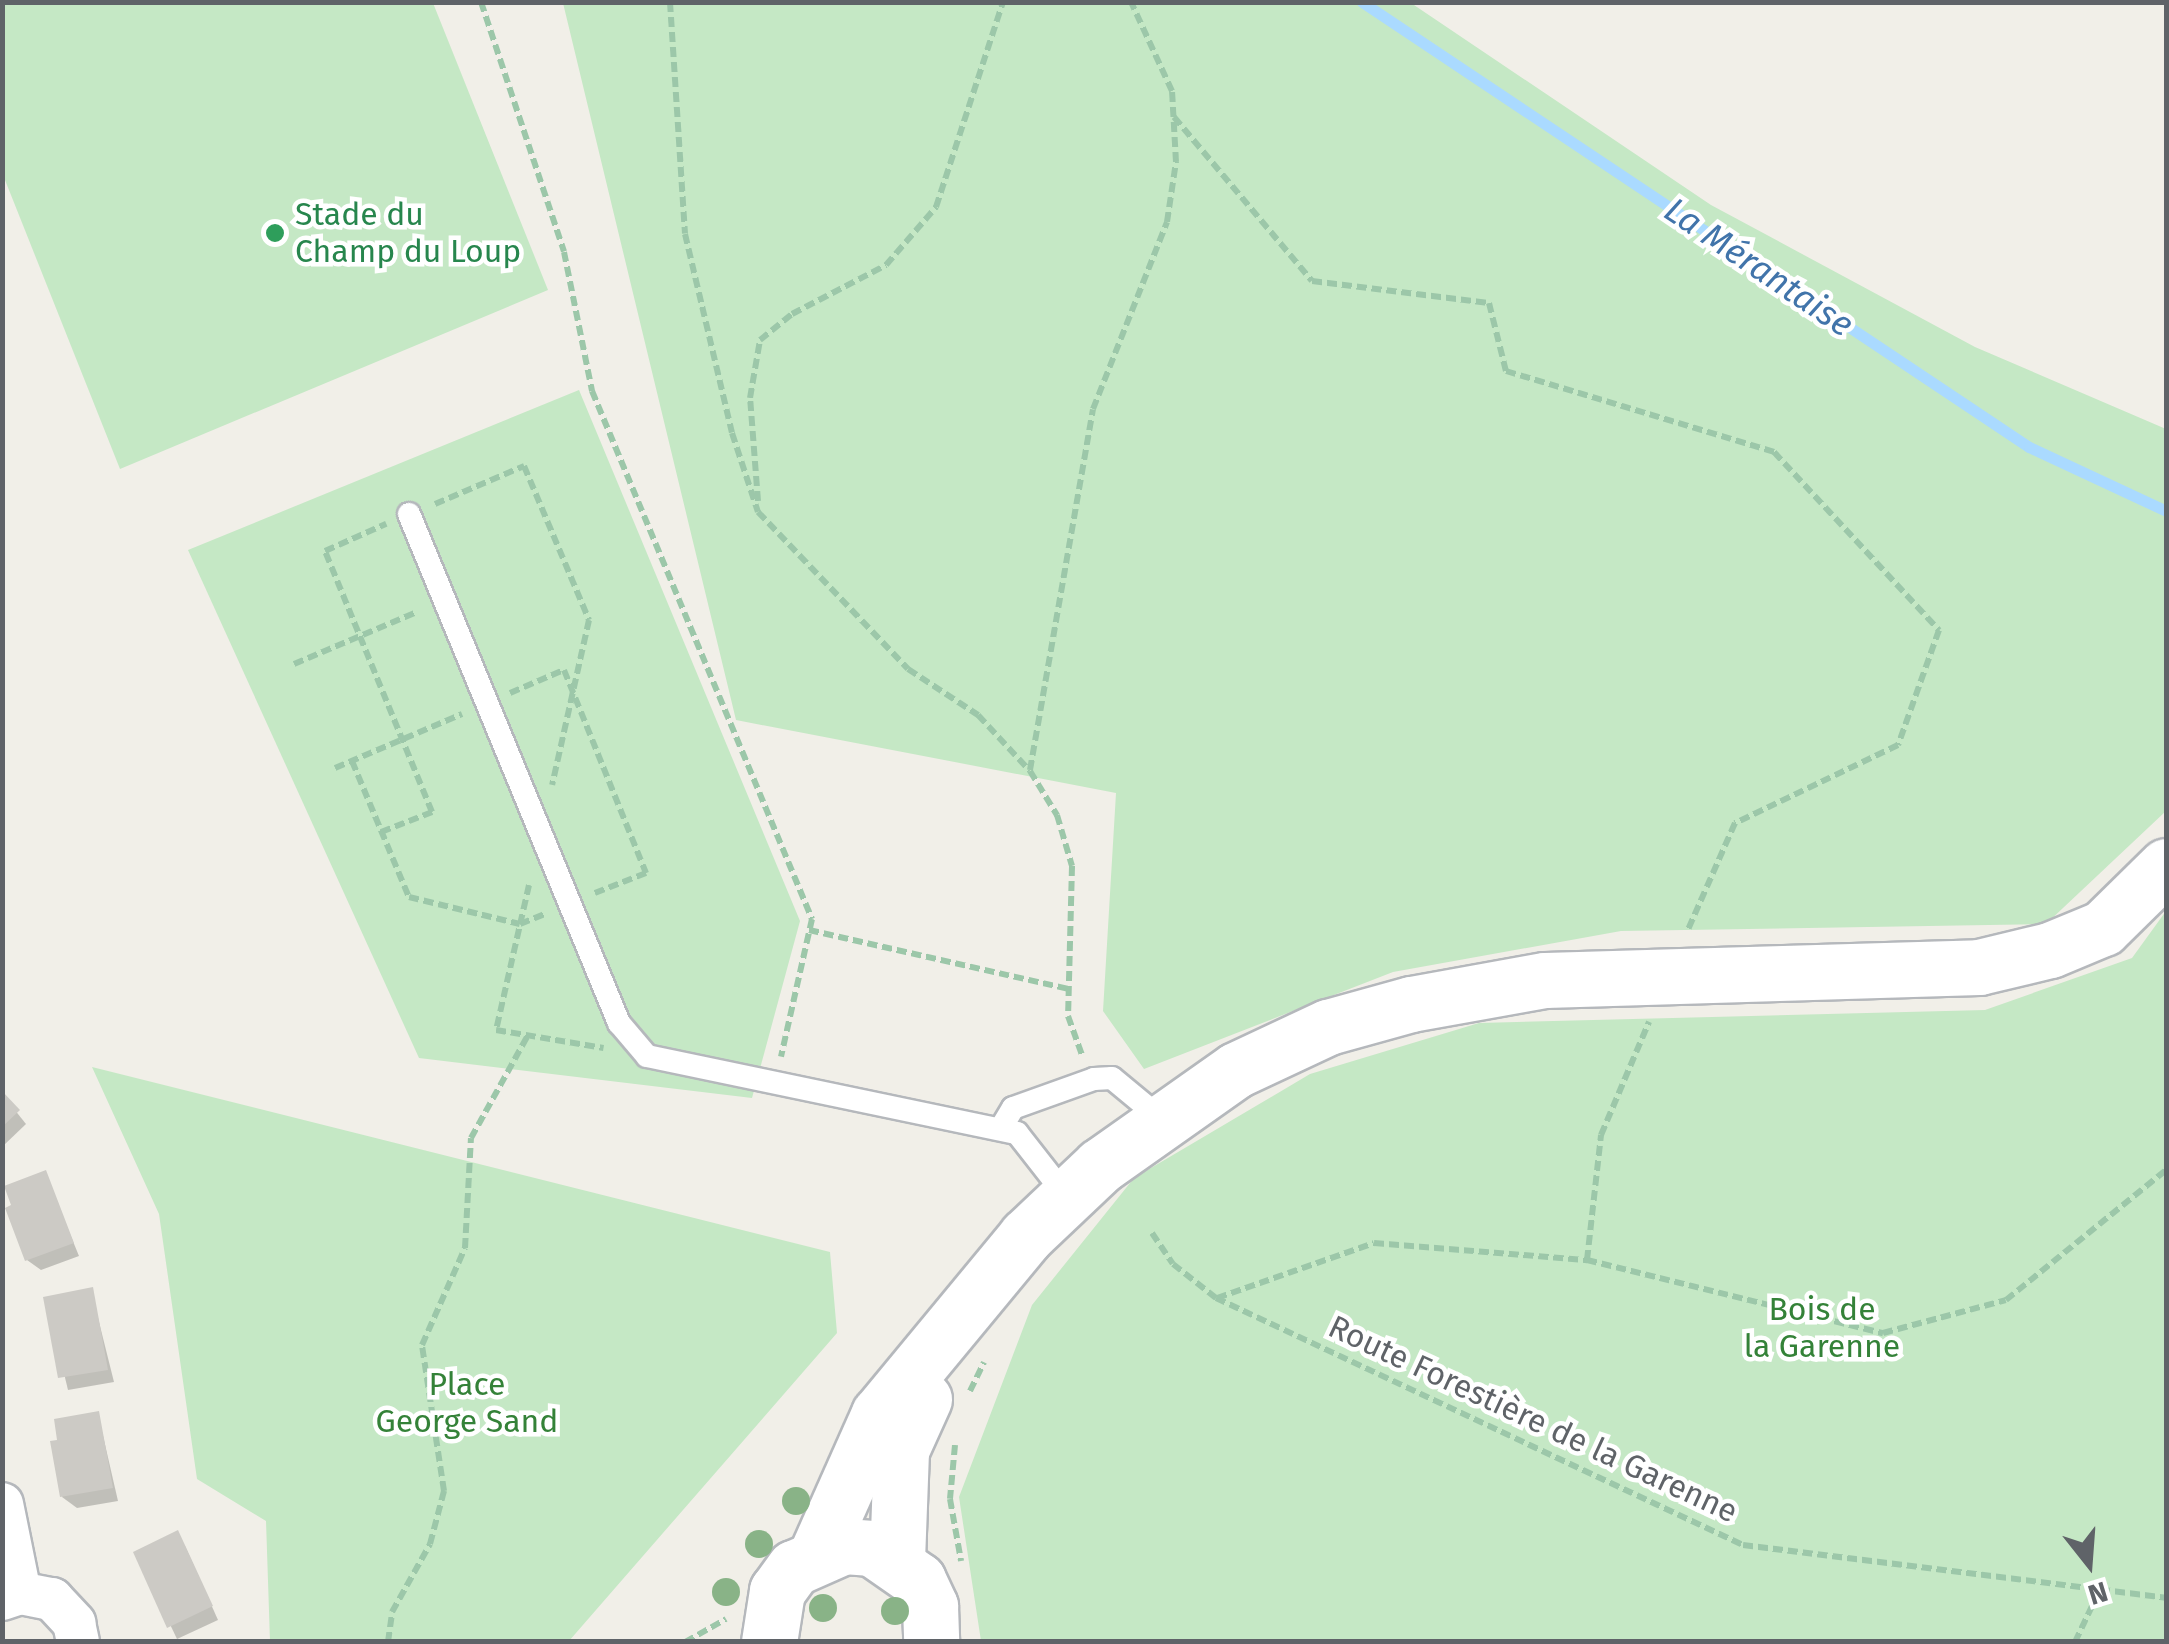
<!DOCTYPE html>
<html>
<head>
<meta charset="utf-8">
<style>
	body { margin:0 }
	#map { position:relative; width:2169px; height:1644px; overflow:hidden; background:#f1efe8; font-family:"Fira Sans",sans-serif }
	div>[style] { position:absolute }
	.green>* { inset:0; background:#c5e8c5 }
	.shadow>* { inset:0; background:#0003 }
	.stream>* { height:11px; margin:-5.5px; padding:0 5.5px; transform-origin:5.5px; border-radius:5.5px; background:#aadaff }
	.building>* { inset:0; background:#cccac5 }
	.path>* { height:6px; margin-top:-3px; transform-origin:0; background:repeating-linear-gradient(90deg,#9cc7a9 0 10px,transparent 0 15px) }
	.roads { filter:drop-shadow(2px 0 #b5b8bc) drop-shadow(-2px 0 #b5b8bc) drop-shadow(0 2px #b5b8bc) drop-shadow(0 -2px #b5b8bc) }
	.lane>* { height:22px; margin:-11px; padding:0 11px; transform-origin:11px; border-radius:11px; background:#fff }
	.street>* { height:42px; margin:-21px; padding:0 21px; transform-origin:21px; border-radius:21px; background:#fff }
	.secondary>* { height:55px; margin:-27.5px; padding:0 27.5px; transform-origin:27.5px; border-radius:27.5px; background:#fff }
	.trees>* { width:28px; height:28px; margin:-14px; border-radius:50%; background:#89b387 }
	.dots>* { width:28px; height:28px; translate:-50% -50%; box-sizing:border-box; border:5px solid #fff; border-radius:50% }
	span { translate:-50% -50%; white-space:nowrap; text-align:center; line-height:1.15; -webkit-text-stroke:9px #fff; paint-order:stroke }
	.leisure-label { font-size:32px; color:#27864d }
	.left { translate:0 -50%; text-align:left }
	.park-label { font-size:32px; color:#348238 }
	.street-label { font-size:32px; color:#5f6368 }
	.water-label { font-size:35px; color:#4174aa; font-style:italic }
	.frame { position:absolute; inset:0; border:5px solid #5f6368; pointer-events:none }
	.north { position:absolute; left:2039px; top:1514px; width:100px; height:100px; -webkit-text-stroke:8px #fff; paint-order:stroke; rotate:163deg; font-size:28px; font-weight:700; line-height:40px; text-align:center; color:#5f6368 }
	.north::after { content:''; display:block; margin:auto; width:35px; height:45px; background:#5f6368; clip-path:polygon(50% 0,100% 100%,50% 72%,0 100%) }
</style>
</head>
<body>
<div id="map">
	<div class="green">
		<div style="clip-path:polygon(2px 3px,433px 3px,548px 290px,120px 469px,3px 175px)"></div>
		<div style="clip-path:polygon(563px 3px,1411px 3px,1711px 205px,1975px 347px,2166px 429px,2166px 811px,2046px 924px,1621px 931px,1393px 972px,1144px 1069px,1103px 1011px,1116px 793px,736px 720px)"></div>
		<div style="clip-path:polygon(579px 390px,800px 921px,752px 1098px,419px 1058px,188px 550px)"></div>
		<div style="clip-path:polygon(2166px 911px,2166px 1641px,981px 1641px,959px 1497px,1032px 1305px,1134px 1178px,1310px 1074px,1479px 1023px,1985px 1010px,2132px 958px)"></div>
		<div style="clip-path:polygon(92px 1067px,830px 1252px,837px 1333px,569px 1641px,270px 1641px,266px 1521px,197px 1479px,159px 1214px)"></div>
	</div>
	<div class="shadow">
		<div style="clip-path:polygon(2px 1094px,26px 1124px,2px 1147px)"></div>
		<div style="clip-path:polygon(45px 1173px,79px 1256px,41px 1270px,27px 1260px,8px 1209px,15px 1217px)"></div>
		<div style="clip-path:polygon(91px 1290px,114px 1382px,68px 1390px,46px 1299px)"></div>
		<div style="clip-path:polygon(98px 1414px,118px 1501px,77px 1508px,62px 1497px)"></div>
		<div style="clip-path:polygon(185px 1546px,218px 1620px,177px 1639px,136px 1553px)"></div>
	</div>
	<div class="stream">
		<div style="left:1362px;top:2px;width:802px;rotate:33.71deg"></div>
		<div style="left:2029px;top:447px;width:151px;rotate:25deg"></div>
	</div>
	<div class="building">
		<div style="clip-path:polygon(2px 1091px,20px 1110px,2px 1127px)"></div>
		<div style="clip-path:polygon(46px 1170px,74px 1243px,25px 1261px,5px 1208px,11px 1205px,4px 1186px)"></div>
		<div style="clip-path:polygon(93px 1287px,108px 1370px,58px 1378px,43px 1297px)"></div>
		<div style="clip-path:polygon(99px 1411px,113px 1488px,60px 1497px,50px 1441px,57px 1440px,54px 1419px)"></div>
		<div style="clip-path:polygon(178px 1530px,213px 1606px,167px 1628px,133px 1552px)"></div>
	</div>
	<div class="path">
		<div style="left:481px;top:2px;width:263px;rotate:71.6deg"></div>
		<div style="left:564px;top:252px;width:142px;rotate:78.6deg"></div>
		<div style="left:592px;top:391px;width:572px;rotate:67.38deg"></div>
		<div style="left:812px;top:919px;width:141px;rotate:102.7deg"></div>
		<div style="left:670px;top:2px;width:232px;rotate:86.3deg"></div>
		<div style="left:685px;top:234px;width:204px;rotate:76.7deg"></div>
		<div style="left:732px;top:433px;width:83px;rotate:71.8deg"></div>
		<div style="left:758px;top:512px;width:217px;rotate:46.3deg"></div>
		<div style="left:908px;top:669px;width:84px;rotate:33.3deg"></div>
		<div style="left:978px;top:715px;width:76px;rotate:47.1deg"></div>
		<div style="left:1030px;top:771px;width:52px;rotate:58.5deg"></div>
		<div style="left:1057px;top:815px;width:53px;rotate:73.6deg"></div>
		<div style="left:1072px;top:866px;width:150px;rotate:91.5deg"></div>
		<div style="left:1068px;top:1016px;width:41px;rotate:70.3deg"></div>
		<div style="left:1174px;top:117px;width:214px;rotate:49.9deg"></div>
		<div style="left:1312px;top:281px;width:178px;rotate:7.1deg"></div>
		<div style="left:1489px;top:303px;width:70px;rotate:76deg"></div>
		<div style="left:1506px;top:371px;width:280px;rotate:16.8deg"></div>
		<div style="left:1774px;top:452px;width:243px;rotate:47.2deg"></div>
		<div style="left:1939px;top:630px;width:122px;rotate:109.6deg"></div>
		<div style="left:1898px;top:745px;width:181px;rotate:154.4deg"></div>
		<div style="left:1735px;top:823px;width:119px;rotate:113.8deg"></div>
		<div style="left:758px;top:501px;width:103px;rotate:-94.4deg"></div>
		<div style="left:750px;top:398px;width:59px;rotate:-80.2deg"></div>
		<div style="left:760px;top:340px;width:41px;rotate:-39.1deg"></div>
		<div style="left:792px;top:314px;width:106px;rotate:-27.5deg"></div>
		<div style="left:886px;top:265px;width:77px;rotate:-49.2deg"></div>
		<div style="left:936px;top:207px;width:216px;rotate:-71.9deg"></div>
		<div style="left:435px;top:504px;width:97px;rotate:-23.1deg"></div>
		<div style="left:524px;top:466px;width:167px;rotate:67.1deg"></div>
		<div style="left:589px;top:620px;width:169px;rotate:102.6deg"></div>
		<div style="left:294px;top:664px;width:134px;rotate:-22.9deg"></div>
		<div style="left:510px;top:693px;width:59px;rotate:-23.1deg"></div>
		<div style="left:564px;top:670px;width:219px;rotate:68deg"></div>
		<div style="left:646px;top:873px;width:55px;rotate:158.6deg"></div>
		<div style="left:352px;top:761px;width:147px;rotate:67.3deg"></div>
		<div style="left:409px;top:897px;width:114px;rotate:13.7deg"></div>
		<div style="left:520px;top:924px;width:29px;rotate:-22deg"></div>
		<div style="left:335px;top:768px;width:138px;rotate:-23deg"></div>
		<div style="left:1030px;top:770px;width:366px;rotate:-80.1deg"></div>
		<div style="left:1093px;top:409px;width:201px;rotate:-68.4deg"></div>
		<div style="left:1167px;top:222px;width:61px;rotate:-81.5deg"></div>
		<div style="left:1176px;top:162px;width:71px;rotate:-93.2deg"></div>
		<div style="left:1172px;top:91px;width:98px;rotate:-114.7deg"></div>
		<div style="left:381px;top:832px;width:55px;rotate:-21.4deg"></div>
		<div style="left:432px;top:812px;width:282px;rotate:-112.3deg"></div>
		<div style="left:325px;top:551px;width:67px;rotate:-23.9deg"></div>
		<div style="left:529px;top:885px;width:149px;rotate:102.8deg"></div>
		<div style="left:496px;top:1030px;width:109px;rotate:9.5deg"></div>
		<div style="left:809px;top:930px;width:267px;rotate:12.8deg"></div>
		<div style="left:1152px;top:1233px;width:37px;rotate:56deg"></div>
		<div style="left:1173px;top:1264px;width:55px;rotate:38.3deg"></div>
		<div style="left:1216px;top:1298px;width:582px;rotate:25.11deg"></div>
		<div style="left:1743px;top:1545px;width:426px;rotate:7.1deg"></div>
		<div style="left:1587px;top:1260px;width:126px;rotate:-83.6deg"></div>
		<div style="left:1601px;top:1135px;width:123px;rotate:-67deg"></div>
		<div style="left:1217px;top:1298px;width:166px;rotate:-19.3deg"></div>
		<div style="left:1374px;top:1243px;width:214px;rotate:4.6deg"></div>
		<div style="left:1587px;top:1260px;width:305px;rotate:13.9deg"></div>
		<div style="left:1883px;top:1333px;width:127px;rotate:-15deg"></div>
		<div style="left:2006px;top:1300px;width:206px;rotate:-39.1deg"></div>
		<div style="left:970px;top:1391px;width:32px;rotate:-64deg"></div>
		<div style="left:955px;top:1445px;width:54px;rotate:95.3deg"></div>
		<div style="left:950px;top:1499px;width:63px;rotate:79.9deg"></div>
		<div style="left:388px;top:1642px;width:30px;rotate:-82deg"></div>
		<div style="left:392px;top:1612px;width:78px;rotate:-60.8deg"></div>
		<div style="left:430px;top:1544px;width:55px;rotate:-75.2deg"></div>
		<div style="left:444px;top:1491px;width:148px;rotate:-98.6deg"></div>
		<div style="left:422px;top:1345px;width:106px;rotate:-66.1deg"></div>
		<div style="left:465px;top:1248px;width:110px;rotate:-86.9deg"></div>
		<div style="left:471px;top:1138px;width:118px;rotate:-61deg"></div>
		<div style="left:685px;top:1642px;width:47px;rotate:-29.3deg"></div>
		<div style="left:2075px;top:1642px;width:59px;rotate:-64.7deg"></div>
	</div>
	<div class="roads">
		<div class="lane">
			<div style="left:409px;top:514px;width:551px;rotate:67.58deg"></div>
			<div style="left:619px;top:1023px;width:43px;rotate:49.7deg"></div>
			<div style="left:647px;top:1056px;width:378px;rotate:11.8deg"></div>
			<div style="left:1017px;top:1133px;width:81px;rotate:52deg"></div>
			<div style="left:1001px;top:1128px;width:23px;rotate:-59deg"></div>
			<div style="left:1013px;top:1108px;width:86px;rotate:-19.7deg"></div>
			<div style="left:1094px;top:1079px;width:18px;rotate:-3deg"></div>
			<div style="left:1112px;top:1078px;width:67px;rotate:39.6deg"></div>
		</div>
		<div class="street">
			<div style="left:2px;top:1504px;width:91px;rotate:78.6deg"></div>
			<div style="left:2px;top:1599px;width:19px;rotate:-18deg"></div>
			<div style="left:20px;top:1593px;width:33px;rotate:11deg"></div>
			<div style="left:52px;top:1599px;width:33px;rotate:47deg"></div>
			<div style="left:74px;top:1623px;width:19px;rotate:78deg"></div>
		</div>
		<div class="secondary">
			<div style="left:817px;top:1553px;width:152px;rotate:-66deg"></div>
			<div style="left:879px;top:1414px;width:231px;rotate:-50.4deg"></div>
			<div style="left:1026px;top:1236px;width:102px;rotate:-43.4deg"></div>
			<div style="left:1100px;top:1166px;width:166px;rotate:-35.2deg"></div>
			<div style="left:1236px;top:1070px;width:102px;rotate:-25.1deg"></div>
			<div style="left:1328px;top:1027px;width:86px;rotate:-15.5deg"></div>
			<div style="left:1411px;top:1004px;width:136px;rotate:-10.2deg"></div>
			<div style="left:1545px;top:980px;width:434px;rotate:-1.7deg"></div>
			<div style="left:1979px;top:967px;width:73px;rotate:-13.5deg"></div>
			<div style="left:2050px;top:950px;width:57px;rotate:-22.5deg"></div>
			<div style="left:2103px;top:928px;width:88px;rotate:-44.5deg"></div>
			<div style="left:897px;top:1560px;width:110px;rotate:-87.9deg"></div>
			<div style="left:901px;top:1450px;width:56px;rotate:-65.7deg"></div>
			<div style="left:769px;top:1642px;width:52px;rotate:-81.1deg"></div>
			<div style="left:777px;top:1591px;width:29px;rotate:-54deg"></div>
			<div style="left:794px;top:1568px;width:55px;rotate:-23.7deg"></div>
			<div style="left:844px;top:1546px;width:28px;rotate:4deg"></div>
			<div style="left:872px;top:1548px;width:56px;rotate:34.8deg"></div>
			<div style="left:918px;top:1580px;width:29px;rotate:65deg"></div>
			<div style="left:930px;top:1606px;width:36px;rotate:88deg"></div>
		</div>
	</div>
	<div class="trees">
		<div style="left:796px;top:1501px"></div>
		<div style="left:759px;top:1544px"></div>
		<div style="left:726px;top:1592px"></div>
		<div style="left:823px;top:1608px"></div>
		<div style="left:895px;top:1611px"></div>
	</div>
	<div class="dots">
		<div style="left:275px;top:233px;background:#2e9e5b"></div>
	</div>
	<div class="leisure-label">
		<span class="left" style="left:295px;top:233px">Stade du<br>Champ du Loup</span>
	</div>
	<div class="park-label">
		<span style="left:1822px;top:1328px">Bois de<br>la Garenne</span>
		<span style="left:467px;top:1403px">Place<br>George Sand</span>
	</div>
	<div class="street-label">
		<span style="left:1533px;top:1419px;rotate:25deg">Route Forestière de la Garenne</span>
	</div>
	<div class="water-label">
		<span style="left:1759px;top:267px;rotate:34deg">La Mérantaise</span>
	</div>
	<div class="frame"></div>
	<div class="north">N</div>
</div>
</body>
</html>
